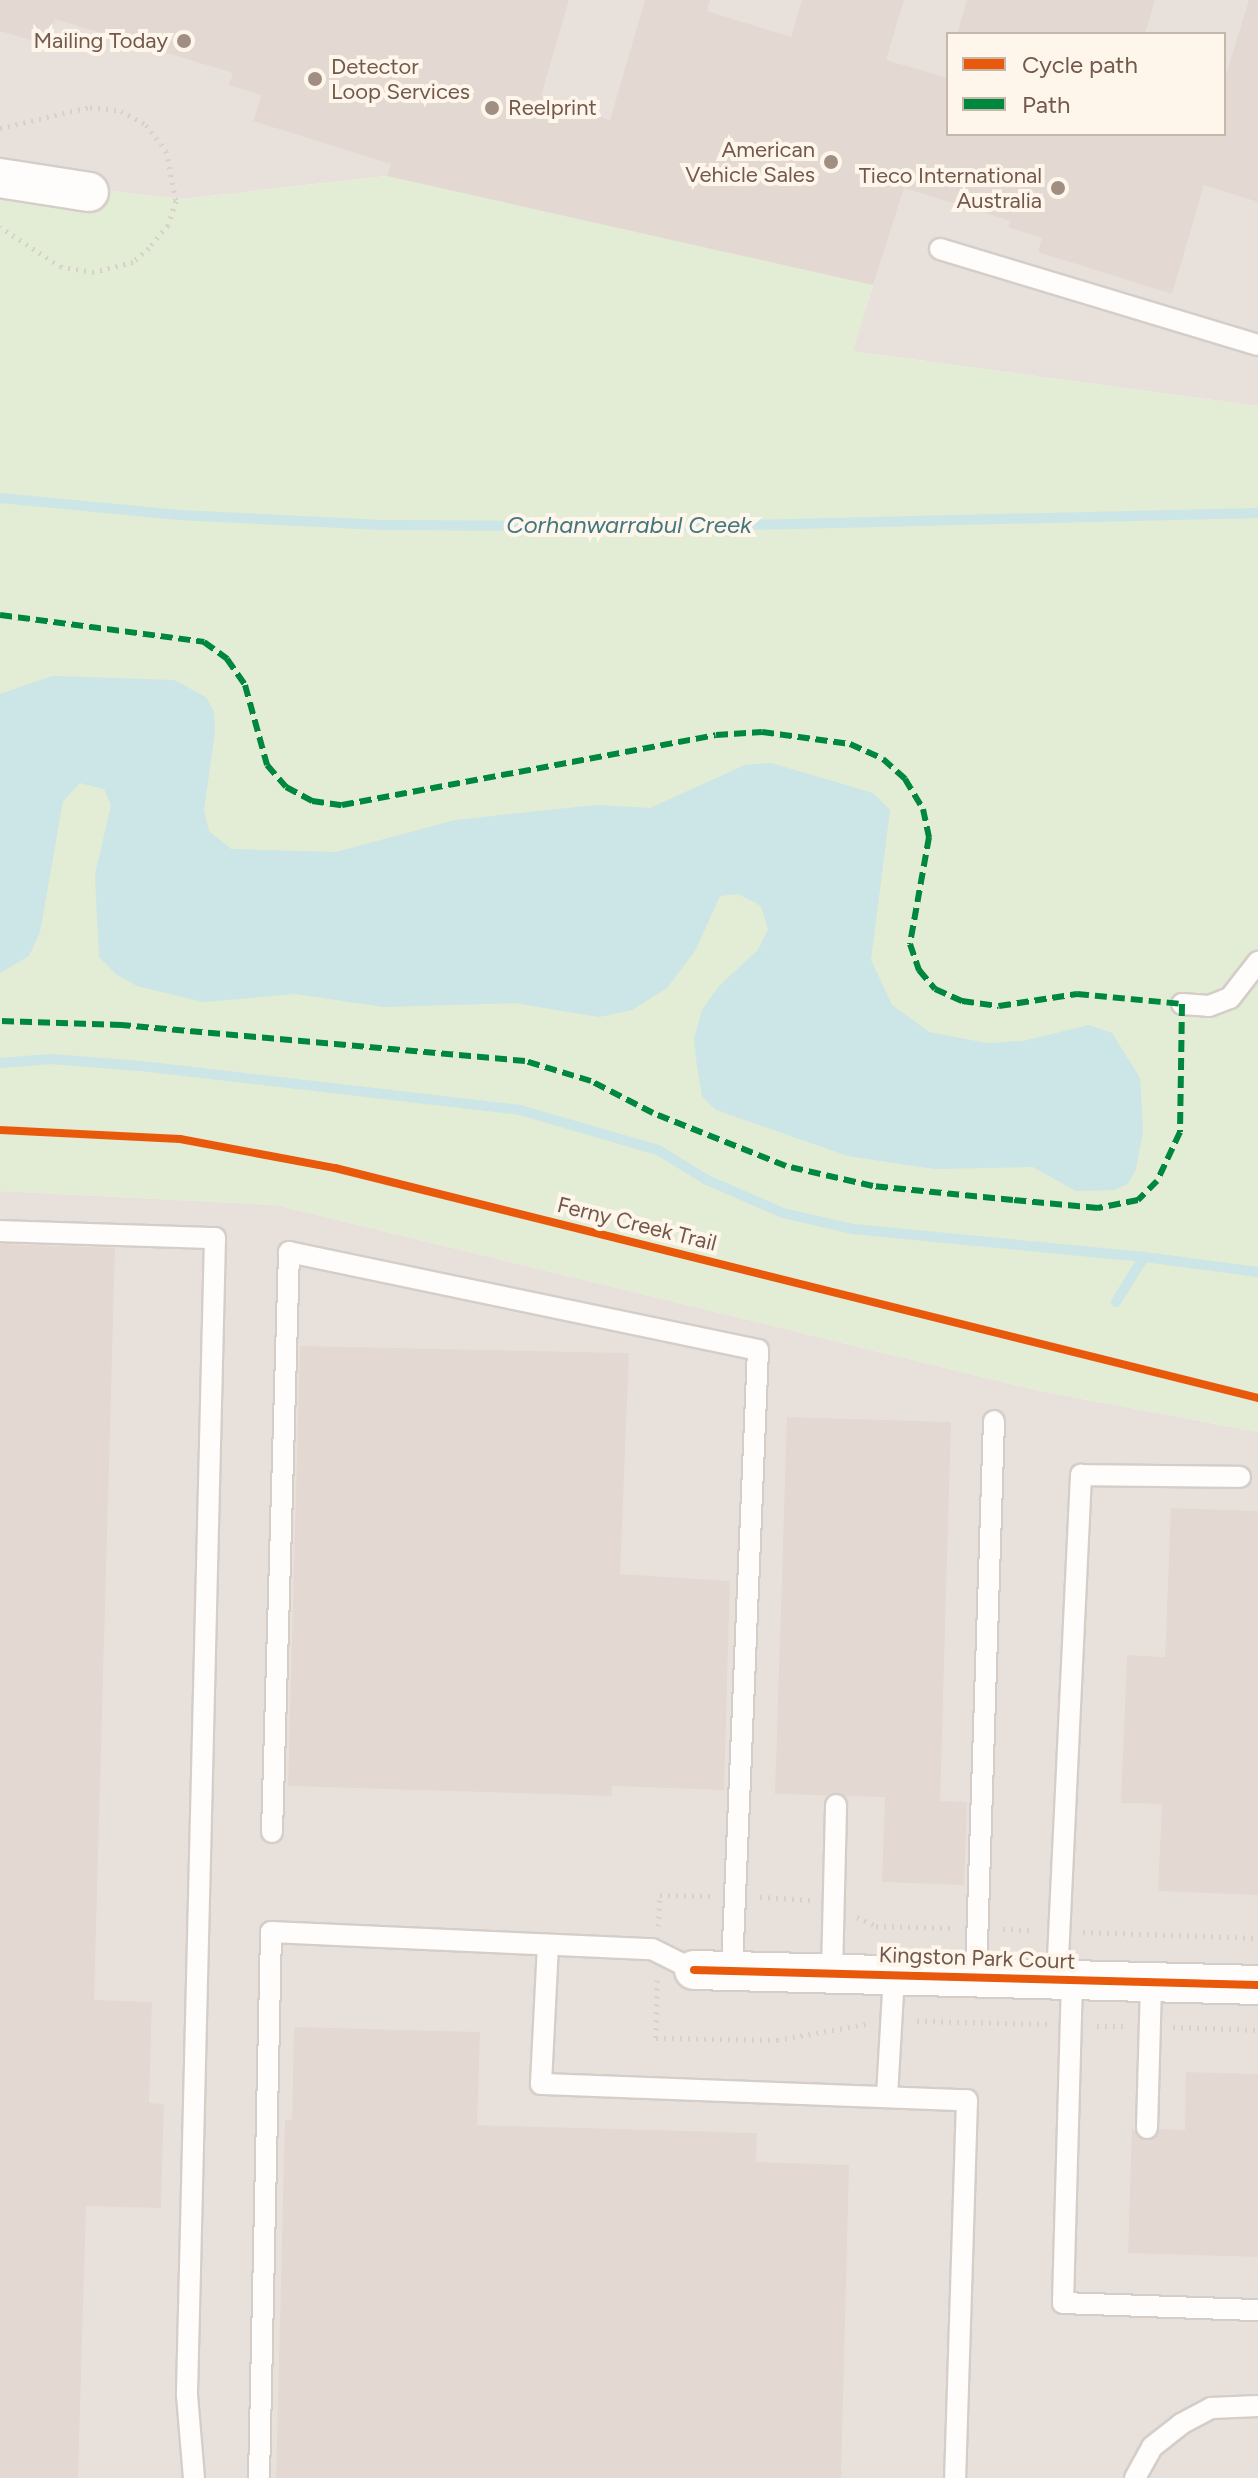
<!DOCTYPE html>
<html>
<head>
<meta charset="utf-8">
<style>
	body { margin:0 }
	#map { position:relative; width:1258px; height:2478px; overflow:hidden; background:#f6f1ea; font-family:Figtree,sans-serif }
	div>[style] { position:absolute }
	.industrial>* { inset:0; background:#e8e1db }
	.green>* { inset:0; background:#e3ecd5 }
	.water>* { inset:0; background:#cce5e6 }
	.stream>* { height:10px; margin:-5px; padding:0 5px; transform-origin:5px; border-radius:5px; background:#cce5e6 }
	.building>* { inset:0; background:#e3d9d2 }
	.path>* { height:5px; margin-top:-2.5px; transform-origin:0; background:repeating-linear-gradient(90deg,#d7d0cb 0 2px,transparent 0 8px) }
	.roads { filter:drop-shadow(2px 0 #d5cec8) drop-shadow(-2px 0 #d5cec8) drop-shadow(0 2px #d5cec8) drop-shadow(0 -2px #d5cec8) }
	.service>* { height:20px; margin:-10px; padding:0 10px; transform-origin:10px; border-radius:10px; background:#fefdfc }
	.minor>* { height:38px; margin:-19px; padding:0 19px; transform-origin:19px; border-radius:19px; background:#fefdfc }
	.quiet>* { height:6px; margin-top:-3px; transform-origin:0; background:repeating-linear-gradient(90deg,#00873e 0 12px,transparent 0 18px) }
	.cycleway>* { height:8px; margin:-4px; padding:0 4px; transform-origin:4px; border-radius:4px; background:#e8590c }
	.dots>* { width:22px; height:22px; translate:-50% -50%; box-sizing:border-box; border:4px solid #fef6eb; border-radius:50% }
	span { translate:-50% -50%; white-space:nowrap; text-align:center; line-height:1.15; -webkit-text-stroke:8px #fef6eb; paint-order:stroke }
	.poi-label { font-size:22px; color:#73584b }
	.right { translate:-100% -50%; text-align:right }
	.left { translate:0 -50%; text-align:left }
	.street-label { font-size:22px; color:#73584b }
	.water-label { font-size:24px; color:#43777f; font-style:italic }
	.legend { position:absolute; left:946px; top:32px; width:280px; height:104px; box-sizing:border-box; background:#fef6eb; border:2px solid #c6b7ab; margin:0; padding:10px 14px; list-style:none; font-size:24px; color:#73584b }
	.legend li { display:flex; align-items:center; gap:16px; height:40px }
	.legend b { width:40px; border:2px solid #c6b7ab }
</style>
</head>
<body>
<div id="map">
	<div class="industrial">
		<div style="clip-path:polygon(evenodd,0 0,1258px 0,1258px 406px,852px 351px,873px 286px,387px 176px,181px 199px,0 178px,0 0,948px 34px,1224px 34px,1224px 134px,948px 134px,948px 34px)"></div>
		<div style="clip-path:polygon(0 1191px,276px 1205px,1040px 1391px,1258px 1432px,1258px 2478px,0 2478px)"></div>
	</div>
	<div class="green">
		<div style="clip-path:polygon(387px 176px,873px 285px,853px 351px,1258px 406px,1258px 1432px,1040px 1391px,276px 1205px,0 1191px,0 178px,181px 199px)"></div>
	</div>
	<div class="water">
		<div style="clip-path:polygon(52px 676px,174px 680px,206px 697px,214px 712px,215px 731px,204px 810px,209px 831px,231px 849px,336px 852px,455px 820px,595px 805px,650px 808px,745px 765px,771px 763px,873px 793px,890px 810px,871px 960px,892px 1005px,929px 1032px,987px 1043px,1023px 1041px,1089px 1025px,1112px 1033px,1140px 1078px,1143px 1131px,1136px 1169px,1128px 1184px,1114px 1190px,1076px 1191px,1033px 1167px,934px 1169px,848px 1156px,716px 1110px,702px 1096px,697px 1066px,694px 1039px,702px 1010px,719px 986px,758px 950px,768px 929px,761px 906px,738px 894px,720px 896px,695px 951px,667px 988px,632px 1010px,599px 1017px,515px 1003px,383px 1007px,296px 994px,203px 1002px,137px 986px,117px 975px,99px 957px,95px 875px,111px 805px,104px 789px,80px 783px,63px 801px,40px 932px,29px 956px,0 973px,0 694px)"></div>
	</div>
	<div class="stream">
		<div style="left:0;top:498px;width:180px;rotate:5.4deg"></div>
		<div style="left:179px;top:515px;width:208px;rotate:2.8deg"></div>
		<div style="left:387px;top:525px;width:275px;rotate:0.4deg"></div>
		<div style="left:662px;top:527px;width:596px;rotate:-1.35deg"></div>
		<div style="left:0;top:1063px;width:51px;rotate:-4.5deg"></div>
		<div style="left:51px;top:1059px;width:90px;rotate:4.4deg"></div>
		<div style="left:141px;top:1066px;width:382px;rotate:6.6deg"></div>
		<div style="left:520px;top:1110px;width:144px;rotate:16.2deg"></div>
		<div style="left:658px;top:1150px;width:57px;rotate:31.5deg"></div>
		<div style="left:707px;top:1180px;width:83px;rotate:23.5deg"></div>
		<div style="left:783px;top:1213px;width:72px;rotate:12.9deg"></div>
		<div style="left:853px;top:1229px;width:292px;rotate:5.5deg"></div>
		<div style="left:1116px;top:1302px;width:53px;rotate:-58.1deg"></div>
		<div style="left:1144px;top:1257px;width:115px;rotate:7.5deg"></div>
	</div>
	<div class="building">
		<div style="clip-path:polygon(0 0,569px 0,541px 96px,610px 120px,645px 0,710px 0,707px 11px,791px 37px,802px 0,904px 0,886px 60px,948px 78px,948px 134px,1224px 134px,1224px 81px,1249px 0,1258px 0,1258px 202px,1204px 185px,1172px 294px,1038px 252px,1042px 238px,1008px 227px,1011px 221px,904px 188px,873px 285px,387px 176px,391px 164px,253px 121px,262px 95px,229px 85px,233px 73px,55px 19px,47px 45px,0 31px)"></div>
		<div style="clip-path:polygon(967px 0,1155px 0,1145px 34px,957px 34px)"></div>
		<div style="clip-path:polygon(0 1244px,115px 1248px,94px 2000px,152px 2002px,149px 2103px,164px 2104px,161px 2208px,86px 2206px,78px 2478px,0 2478px)"></div>
		<div style="clip-path:polygon(300px 1346px,629px 1353px,620px 1574px,730px 1581px,724px 1790px,612px 1786px,612px 1796px,288px 1786px)"></div>
		<div style="clip-path:polygon(787px 1417px,951px 1422px,940px 1801px,967px 1802px,964px 1885px,882px 1882px,885px 1797px,775px 1794px)"></div>
		<div style="clip-path:polygon(1171px 1508px,1258px 1511px,1258px 1895px,1158px 1891px,1162px 1804px,1121px 1803px,1127px 1655px,1165px 1657px)"></div>
		<div style="clip-path:polygon(294px 2027px,480px 2032px,477px 2125px,757px 2133px,756px 2162px,849px 2165px,841px 2478px,276px 2478px,285px 2120px,292px 2120px)"></div>
		<div style="clip-path:polygon(1186px 2072px,1258px 2074px,1258px 2257px,1128px 2253px,1132px 2128px,1146px 2141px,1160px 2129px,1185px 2130px)"></div>
	</div>
	<div class="path">
		<div style="left:0;top:128px;width:92px;rotate:-13.1deg"></div>
		<div style="left:90px;top:107px;width:31px;rotate:7deg"></div>
		<div style="left:121px;top:111px;width:29px;rotate:29deg"></div>
		<div style="left:146px;top:125px;width:33px;rotate:52deg"></div>
		<div style="left:166px;top:151px;width:51px;rotate:78.7deg"></div>
		<div style="left:176px;top:201px;width:25px;rotate:108deg"></div>
		<div style="left:168px;top:225px;width:30px;rotate:130deg"></div>
		<div style="left:149px;top:248px;width:21px;rotate:139deg"></div>
		<div style="left:133px;top:262px;width:40px;rotate:165.6deg"></div>
		<div style="left:94px;top:272px;width:33px;rotate:-171deg"></div>
		<div style="left:61px;top:267px;width:73px;rotate:-146.7deg"></div>
		<div style="left:760px;top:1897px;width:50px;rotate:3.4deg"></div>
		<div style="left:857px;top:1917px;width:21px;rotate:25deg"></div>
		<div style="left:876px;top:1926px;width:77px;rotate:1.5deg"></div>
		<div style="left:658px;top:1926px;width:31px;rotate:-86deg"></div>
		<div style="left:660px;top:1895px;width:50px;rotate:1.1deg"></div>
		<div style="left:1003px;top:1929px;width:30px;rotate:2deg"></div>
		<div style="left:1083px;top:1932px;width:175px;rotate:2deg"></div>
		<div style="left:657px;top:1980px;width:58px;rotate:91deg"></div>
		<div style="left:656px;top:2038px;width:121px;rotate:0.9deg"></div>
		<div style="left:777px;top:2040px;width:91px;rotate:-10.1deg"></div>
		<div style="left:917px;top:2021px;width:130px;rotate:1.3deg"></div>
		<div style="left:1097px;top:2026px;width:26px"></div>
		<div style="left:1173px;top:2027px;width:85px;rotate:2deg"></div>
	</div>
	<div class="roads">
		<div class="service">
			<div style="left:940px;top:249px;width:332px;rotate:16.8deg"></div>
			<div style="left:1182px;top:1004px;width:27px;rotate:4deg"></div>
			<div style="left:1209px;top:1006px;width:22px;rotate:-21deg"></div>
			<div style="left:1230px;top:998px;width:46px;rotate:-52.1deg"></div>
			<div style="left:0;top:1231px;width:215px;rotate:1.9deg"></div>
			<div style="left:215px;top:1238px;width:1157px;rotate:91.39deg"></div>
			<div style="left:187px;top:2395px;width:83px;rotate:85.2deg"></div>
			<div style="left:272px;top:1832px;width:580px;rotate:-88.32deg"></div>
			<div style="left:289px;top:1252px;width:479px;rotate:11.8deg"></div>
			<div style="left:758px;top:1350px;width:620px;rotate:92.41deg"></div>
			<div style="left:548px;top:1945px;width:139px;rotate:92.9deg"></div>
			<div style="left:541px;top:2084px;width:426px;rotate:2.2deg"></div>
			<div style="left:967px;top:2100px;width:378px;rotate:91.8deg"></div>
			<div style="left:832px;top:1972px;width:167px;rotate:-88.6deg"></div>
			<div style="left:976px;top:1975px;width:554px;rotate:-88.14deg"></div>
			<div style="left:1057px;top:1979px;width:505px;rotate:-87.27deg"></div>
			<div style="left:1081px;top:1475px;width:159px;rotate:0.7deg"></div>
			<div style="left:1072px;top:1980px;width:323px;rotate:91.6deg"></div>
			<div style="left:1063px;top:2303px;width:195px;rotate:2.1deg"></div>
			<div style="left:887px;top:2096px;width:123px;rotate:-86.7deg"></div>
			<div style="left:1147px;top:2128px;width:146px;rotate:-88.4deg"></div>
			<div style="left:259px;top:2478px;width:546px;rotate:-88.74deg"></div>
			<div style="left:271px;top:1932px;width:381px;rotate:2.6deg"></div>
			<div style="left:652px;top:1949px;width:47px;rotate:26.6deg"></div>
			<div style="left:1135px;top:2478px;width:35px;rotate:-61deg"></div>
			<div style="left:1152px;top:2447px;width:37px;rotate:-38deg"></div>
			<div style="left:1181px;top:2424px;width:34px;rotate:-28deg"></div>
			<div style="left:1211px;top:2408px;width:47px;rotate:-2.4deg"></div>
		</div>
		<div class="minor">
			<div style="left:0;top:178px;width:90px;rotate:8.9deg"></div>
			<div style="left:694px;top:1970px;width:564px;rotate:1.52deg"></div>
		</div>
	</div>
	<div class="quiet">
		<div style="left:0;top:615px;width:206px;rotate:7.5deg"></div>
		<div style="left:204px;top:642px;width:29px;rotate:36deg"></div>
		<div style="left:227px;top:659px;width:32px;rotate:55deg"></div>
		<div style="left:245px;top:685px;width:83px;rotate:74.6deg"></div>
		<div style="left:267px;top:765px;width:29px;rotate:49deg"></div>
		<div style="left:286px;top:787px;width:30px;rotate:28deg"></div>
		<div style="left:312px;top:801px;width:30px;rotate:8deg"></div>
		<div style="left:342px;top:805px;width:380px;rotate:-10.6deg"></div>
		<div style="left:716px;top:735px;width:46px;rotate:-3.7deg"></div>
		<div style="left:762px;top:732px;width:89px;rotate:7.8deg"></div>
		<div style="left:850px;top:744px;width:36px;rotate:24deg"></div>
		<div style="left:883px;top:759px;width:30px;rotate:42deg"></div>
		<div style="left:905px;top:779px;width:35px;rotate:59deg"></div>
		<div style="left:923px;top:809px;width:29px;rotate:78deg"></div>
		<div style="left:929px;top:837px;width:109px;rotate:100.1deg"></div>
		<div style="left:910px;top:944px;width:28px;rotate:71deg"></div>
		<div style="left:919px;top:970px;width:25px;rotate:50deg"></div>
		<div style="left:935px;top:989px;width:30px;rotate:24deg"></div>
		<div style="left:962px;top:1001px;width:37px;rotate:8deg"></div>
		<div style="left:999px;top:1006px;width:79px;rotate:-8.7deg"></div>
		<div style="left:1077px;top:994px;width:105px;rotate:5.4deg"></div>
		<div style="left:1182px;top:1004px;width:128px;rotate:90.9deg"></div>
		<div style="left:1180px;top:1132px;width:54px;rotate:115.1deg"></div>
		<div style="left:1157px;top:1181px;width:27px;rotate:135deg"></div>
		<div style="left:1138px;top:1200px;width:41px;rotate:168.7deg"></div>
		<div style="left:1098px;top:1208px;width:85px;rotate:-174.6deg"></div>
		<div style="left:1013px;top:1200px;width:141px;rotate:-174.3deg"></div>
		<div style="left:873px;top:1186px;width:89px;rotate:-167.1deg"></div>
		<div style="left:786px;top:1166px;width:143px;rotate:-158.3deg"></div>
		<div style="left:653px;top:1113px;width:70px;rotate:-152.7deg"></div>
		<div style="left:591px;top:1081px;width:69px;rotate:-163.1deg"></div>
		<div style="left:525px;top:1061px;width:405px;rotate:-174.9deg"></div>
		<div style="left:122px;top:1025px;width:122px;rotate:-178.1deg"></div>
	</div>
	<div class="cycleway">
		<div style="left:0;top:1130px;width:180px;rotate:2.9deg"></div>
		<div style="left:180px;top:1139px;width:158px;rotate:10.6deg"></div>
		<div style="left:335px;top:1168px;width:951px;rotate:13.99deg"></div>
		<div style="left:694px;top:1970px;width:564px;rotate:1.52deg"></div>
	</div>
	<div class="dots">
		<div style="left:184px;top:41px;background:#a18e83"></div>
		<div style="left:315px;top:79px;background:#a18e83"></div>
		<div style="left:492px;top:108px;background:#a18e83"></div>
		<div style="left:831px;top:162px;background:#a18e83"></div>
		<div style="left:1058px;top:188px;background:#a18e83"></div>
	</div>
	<div class="poi-label">
		<span class="right" style="left:168px;top:41px">Mailing Today</span>
		<span class="left" style="left:331px;top:79px">Detector<br>Loop Services</span>
		<span class="left" style="left:508px;top:108px">Reelprint</span>
		<span class="right" style="left:815px;top:162px">American<br>Vehicle Sales</span>
		<span class="right" style="left:1042px;top:188px">Tieco International<br>Australia</span>
	</div>
	<div class="street-label">
		<span style="left:637px;top:1224px;rotate:14deg">Ferny Creek Trail</span>
		<span style="left:977px;top:1958px;rotate:2deg">Kingston Park Court</span>
	</div>
	<div class="water-label">
		<span style="left:629px;top:525px">Corhanwarrabul Creek</span>
	</div>
	<ul class="legend">
	<li><b style="height:10px;background:#e8590c"></b>Cycle path</li>
	<li><b style="height:10px;background:#00873e"></b>Path</li>
	</ul>
</div>
</body>
</html>
